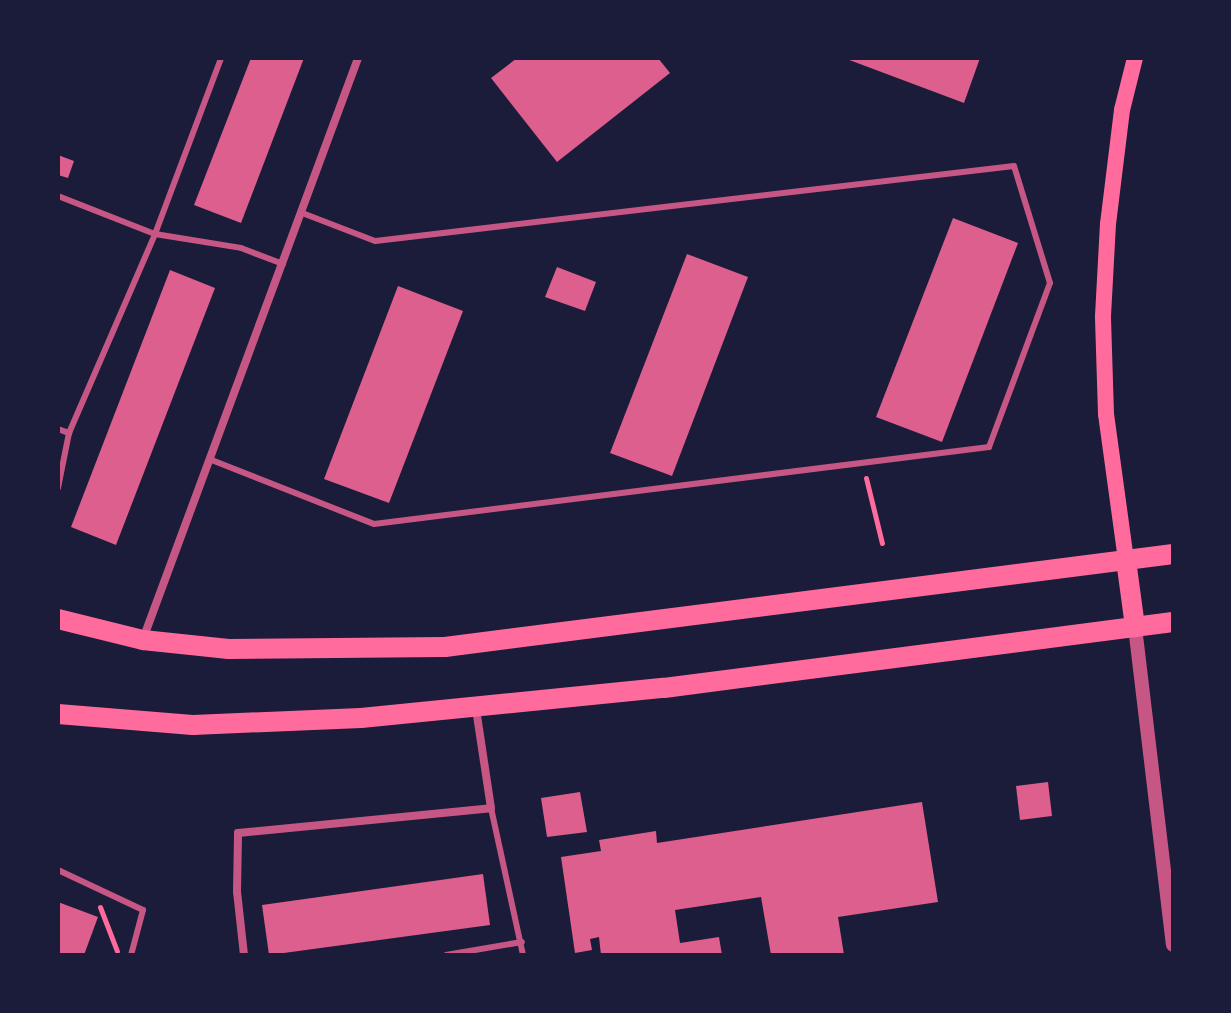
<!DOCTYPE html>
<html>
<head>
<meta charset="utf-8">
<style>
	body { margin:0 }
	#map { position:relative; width:1231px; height:1013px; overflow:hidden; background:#1b1b3a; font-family:"Source Sans 3",sans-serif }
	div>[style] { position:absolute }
	.building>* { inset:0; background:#dd5f8e }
	.path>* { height:5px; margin:-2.5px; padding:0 2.5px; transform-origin:2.5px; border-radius:2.5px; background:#ff6b9d }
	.service>* { height:6px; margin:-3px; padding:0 3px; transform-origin:3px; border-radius:3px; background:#c65784 }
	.minor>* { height:8px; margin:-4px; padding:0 4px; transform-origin:4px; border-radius:4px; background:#c65784 }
	.tertiary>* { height:14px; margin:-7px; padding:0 7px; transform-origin:7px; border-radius:7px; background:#c65784 }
	.secondary>* { height:16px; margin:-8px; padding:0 8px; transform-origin:8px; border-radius:8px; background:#ff6b9d }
	.primary>* { height:20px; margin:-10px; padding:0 10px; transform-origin:10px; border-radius:10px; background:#ff6b9d }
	span { translate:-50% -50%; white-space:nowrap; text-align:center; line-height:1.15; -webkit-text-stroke:8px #1b1b3a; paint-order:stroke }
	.frame { position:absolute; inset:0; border:60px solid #1b1b3a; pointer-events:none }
</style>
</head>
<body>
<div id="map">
	<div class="building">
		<div style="clip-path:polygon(251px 58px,304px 58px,241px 223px,194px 205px)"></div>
		<div style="clip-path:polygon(517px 58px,658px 58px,670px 73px,557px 162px,491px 78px)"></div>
		<div style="clip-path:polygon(844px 58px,980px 58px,964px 103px)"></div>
		<div style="clip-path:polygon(58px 155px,74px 161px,68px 178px,58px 175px)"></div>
		<div style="clip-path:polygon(953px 218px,1018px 243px,942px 442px,876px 417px)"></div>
		<div style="clip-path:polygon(687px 254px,748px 277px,672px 476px,610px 453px)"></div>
		<div style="clip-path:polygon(557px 267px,596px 282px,585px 311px,545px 297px)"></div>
		<div style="clip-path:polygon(170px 270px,215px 288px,116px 545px,71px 527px)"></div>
		<div style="clip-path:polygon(398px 286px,463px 311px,389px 503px,324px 479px)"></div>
		<div style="clip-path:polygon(1048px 782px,1052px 816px,1020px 820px,1016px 786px)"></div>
		<div style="clip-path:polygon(580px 792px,587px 832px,547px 837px,541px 798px)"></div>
		<div style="clip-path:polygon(922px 802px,938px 902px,838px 917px,844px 955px,771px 955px,761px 897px,675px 910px,680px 943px,719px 937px,722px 955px,601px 955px,599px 937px,590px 939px,592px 950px,575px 953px,561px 857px,601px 851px,599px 840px,656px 831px,657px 843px)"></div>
		<div style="clip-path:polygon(483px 874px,490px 925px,269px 955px,262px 905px)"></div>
		<div style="clip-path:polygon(58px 902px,98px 917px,84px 955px,58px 955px)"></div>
	</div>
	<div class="path">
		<div style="left:866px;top:478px;width:67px;rotate:76.2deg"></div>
		<div style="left:100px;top:907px;width:47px;rotate:68.9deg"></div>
	</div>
	<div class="service">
		<div style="left:58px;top:196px;width:104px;rotate:21.4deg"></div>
		<div style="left:155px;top:234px;width:87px;rotate:9.2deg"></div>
		<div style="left:241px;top:248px;width:45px;rotate:20.9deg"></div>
		<div style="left:58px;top:429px;width:12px;rotate:20deg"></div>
		<div style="left:209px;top:459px;width:177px;rotate:21.5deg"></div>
		<div style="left:374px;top:524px;width:620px;rotate:-7.14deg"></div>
		<div style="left:989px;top:447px;width:175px;rotate:-69.6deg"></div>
		<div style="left:1050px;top:283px;width:122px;rotate:-107.1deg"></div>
		<div style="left:1014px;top:166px;width:643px;rotate:173.31deg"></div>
		<div style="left:375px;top:241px;width:78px;rotate:-159deg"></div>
		<div style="left:58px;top:488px;width:56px;rotate:-78.7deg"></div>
		<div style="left:69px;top:433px;width:217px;rotate:-66.6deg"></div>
		<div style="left:155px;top:234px;width:188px;rotate:-69.4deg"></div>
		<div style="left:491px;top:808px;width:150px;rotate:77.7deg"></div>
		<div style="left:58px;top:870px;width:94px;rotate:25.2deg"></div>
		<div style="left:143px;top:910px;width:47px;rotate:104.9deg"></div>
		<div style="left:446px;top:955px;width:77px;rotate:-9.7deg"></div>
	</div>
	<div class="minor">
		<div style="left:143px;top:639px;width:620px;rotate:-69.69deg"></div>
		<div style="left:244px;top:955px;width:63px;rotate:-96.3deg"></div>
		<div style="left:237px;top:892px;width:59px;rotate:-89deg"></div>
		<div style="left:238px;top:833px;width:254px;rotate:-5.6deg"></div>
		<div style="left:491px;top:808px;width:100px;rotate:-98.6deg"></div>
	</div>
	<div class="tertiary">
		<div style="left:1135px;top:627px;width:320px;rotate:83.2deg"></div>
	</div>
	<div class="secondary">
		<div style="left:1126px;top:560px;width:147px;rotate:-97.8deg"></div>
		<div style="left:1106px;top:414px;width:98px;rotate:-91.8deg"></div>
		<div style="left:1103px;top:316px;width:92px;rotate:-86.9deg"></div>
		<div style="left:1108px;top:224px;width:115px;rotate:-83deg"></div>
		<div style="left:1122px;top:110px;width:54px;rotate:-76deg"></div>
	</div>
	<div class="primary">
		<div style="left:1126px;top:560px;width:68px;rotate:82.3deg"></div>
		<div style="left:58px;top:619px;width:88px;rotate:13.9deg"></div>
		<div style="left:143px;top:640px;width:86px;rotate:6deg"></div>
		<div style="left:229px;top:649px;width:216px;rotate:-0.5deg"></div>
		<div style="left:445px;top:647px;width:734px;rotate:-7.28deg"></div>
		<div style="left:58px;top:714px;width:135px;rotate:4.7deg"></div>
		<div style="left:193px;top:725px;width:168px;rotate:-2.4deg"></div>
		<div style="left:361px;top:718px;width:304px;rotate:-5.7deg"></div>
		<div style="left:664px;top:688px;width:513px;rotate:-7.39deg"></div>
	</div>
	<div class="frame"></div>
</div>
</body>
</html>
